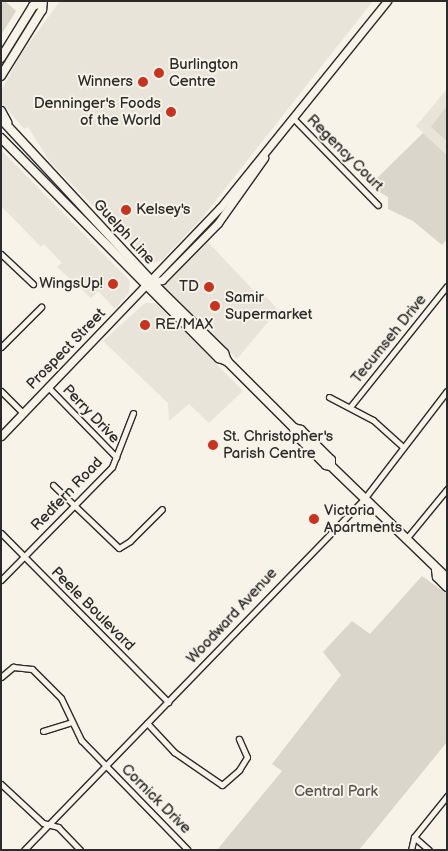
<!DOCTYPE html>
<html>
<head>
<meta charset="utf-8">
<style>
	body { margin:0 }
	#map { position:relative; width:448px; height:851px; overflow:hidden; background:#f7f3e8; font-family:"Balsamiq Sans",sans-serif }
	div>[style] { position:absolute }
	.built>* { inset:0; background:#e8e4da }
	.green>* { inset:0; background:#dad6cc }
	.roads { filter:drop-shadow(1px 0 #2b2b2b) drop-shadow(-1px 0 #2b2b2b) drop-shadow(0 1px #2b2b2b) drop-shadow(0 -1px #2b2b2b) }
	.minor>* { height:5px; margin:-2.5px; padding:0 2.5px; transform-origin:2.5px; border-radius:2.5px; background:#f7f3e8 }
	.tertiary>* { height:7px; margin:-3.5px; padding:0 3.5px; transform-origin:3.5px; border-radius:3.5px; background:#f7f3e8 }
	.secondary>* { height:8px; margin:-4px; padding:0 4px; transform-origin:4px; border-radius:4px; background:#f7f3e8 }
	.dots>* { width:14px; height:14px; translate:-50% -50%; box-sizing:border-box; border:2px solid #f7f3e8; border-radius:50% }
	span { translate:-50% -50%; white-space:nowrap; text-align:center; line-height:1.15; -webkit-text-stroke:4px #f7f3e8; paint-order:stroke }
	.poi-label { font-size:15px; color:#2b2b2b }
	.left { translate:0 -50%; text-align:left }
	.right { translate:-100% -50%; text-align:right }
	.street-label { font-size:15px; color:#2b2b2b }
	.park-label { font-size:15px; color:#575653 }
	.frame { position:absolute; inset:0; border:2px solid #2b2b2b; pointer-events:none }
</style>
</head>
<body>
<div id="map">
	<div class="built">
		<div style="clip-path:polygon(60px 1px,373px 1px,202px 218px,162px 260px,150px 264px,50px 162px,28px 127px,24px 129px,1px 102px,2px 89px,20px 56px)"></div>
		<div style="clip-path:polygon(447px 89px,447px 155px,416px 126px)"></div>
		<div style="clip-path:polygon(1px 150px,130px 281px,129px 293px,115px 309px,98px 291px,91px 298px,57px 267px,62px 263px,44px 244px,41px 247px,1px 206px)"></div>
		<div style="clip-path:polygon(208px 242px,258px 295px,262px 292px,278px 310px,237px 359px,163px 286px)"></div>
		<div style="clip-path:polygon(145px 303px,156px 303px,243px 391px,209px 423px,189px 404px,169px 421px,168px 403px,103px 341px)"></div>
	</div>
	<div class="green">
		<div style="clip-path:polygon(5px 1px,16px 11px,1px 35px,1px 4px)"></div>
		<div style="clip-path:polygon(447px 106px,447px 141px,431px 127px)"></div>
		<div style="clip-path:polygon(423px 133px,447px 155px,447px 239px,442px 245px,413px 221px,388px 209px,388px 197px,369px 186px)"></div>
		<div style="clip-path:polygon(422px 576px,447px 594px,447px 742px,359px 850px,217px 850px,282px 771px,272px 764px,341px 675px,323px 652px,352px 621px,370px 634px)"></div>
	</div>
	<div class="roads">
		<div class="minor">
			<div style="left:294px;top:119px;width:120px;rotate:45.7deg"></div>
			<div style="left:1px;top:254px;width:44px;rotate:43.2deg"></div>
			<div style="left:1px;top:347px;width:57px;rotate:-45deg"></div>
			<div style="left:48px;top:387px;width:98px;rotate:45.8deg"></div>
			<div style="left:1px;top:391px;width:31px;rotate:45deg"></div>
			<div style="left:329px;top:397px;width:50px;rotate:27.6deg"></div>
			<div style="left:373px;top:420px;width:40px;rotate:42deg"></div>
			<div style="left:350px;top:407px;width:155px;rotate:-51.3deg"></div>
			<div style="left:53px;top:485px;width:91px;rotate:43.7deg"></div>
			<div style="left:119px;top:548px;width:13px;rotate:-32deg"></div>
			<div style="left:130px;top:541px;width:45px;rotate:-45deg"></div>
			<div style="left:1px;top:533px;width:238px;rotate:45.3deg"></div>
			<div style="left:406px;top:539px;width:65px;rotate:-50.6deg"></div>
			<div style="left:1px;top:580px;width:158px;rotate:-45.5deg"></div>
			<div style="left:112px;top:467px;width:58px;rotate:-68.7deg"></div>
			<div style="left:1px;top:677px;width:16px;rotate:-40deg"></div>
			<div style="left:13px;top:667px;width:19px;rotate:6deg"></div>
			<div style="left:32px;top:669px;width:41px;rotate:45deg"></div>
			<div style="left:61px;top:698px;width:47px;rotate:64.5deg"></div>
			<div style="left:81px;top:740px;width:153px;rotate:45.8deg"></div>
			<div style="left:147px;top:723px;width:40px;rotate:47deg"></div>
			<div style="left:174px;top:752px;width:58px;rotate:34.5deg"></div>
			<div style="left:222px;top:785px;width:23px;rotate:-41deg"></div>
			<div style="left:239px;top:770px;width:15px;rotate:-58deg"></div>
			<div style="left:247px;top:757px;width:20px;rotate:-114deg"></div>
			<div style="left:43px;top:731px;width:30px;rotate:-17deg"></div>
			<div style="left:1px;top:784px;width:57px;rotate:42.9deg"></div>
			<div style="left:43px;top:823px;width:16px;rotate:15deg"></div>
			<div style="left:58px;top:827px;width:32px;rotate:46deg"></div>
			<div style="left:414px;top:837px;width:20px;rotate:41deg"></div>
			<div style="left:24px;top:850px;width:489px;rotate:-45.9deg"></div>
			<div style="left:364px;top:499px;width:136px;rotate:-52.5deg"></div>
			<div style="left:411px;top:850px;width:13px;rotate:-77deg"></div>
			<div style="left:414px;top:837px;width:53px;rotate:-51.2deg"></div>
		</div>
		<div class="tertiary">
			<div style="left:152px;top:282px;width:10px;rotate:-11deg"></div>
			<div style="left:162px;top:280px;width:80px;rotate:-45.5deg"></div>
			<div style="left:218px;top:223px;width:80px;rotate:-54.7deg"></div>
			<div style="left:1px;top:436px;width:316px;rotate:-46.2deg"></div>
			<div style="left:220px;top:208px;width:266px;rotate:-51.1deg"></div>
		</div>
		<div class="secondary">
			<div style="left:1px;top:58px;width:61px;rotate:-58.4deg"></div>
			<div style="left:33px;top:6px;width:10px;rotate:-24deg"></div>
			<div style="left:1px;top:76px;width:78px;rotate:-58.2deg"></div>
			<div style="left:42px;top:10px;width:9px;rotate:-84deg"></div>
			<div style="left:1px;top:111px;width:13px;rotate:61deg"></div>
			<div style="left:1px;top:119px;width:233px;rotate:47.1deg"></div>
			<div style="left:160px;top:290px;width:90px;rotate:44.5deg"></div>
			<div style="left:224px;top:353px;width:9px;rotate:69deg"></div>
			<div style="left:1px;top:138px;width:310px;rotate:45.3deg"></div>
			<div style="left:219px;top:358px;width:9px;rotate:21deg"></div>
			<div style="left:227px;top:361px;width:95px;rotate:45deg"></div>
			<div style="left:294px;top:428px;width:7px;rotate:16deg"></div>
			<div style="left:301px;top:430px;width:42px;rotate:45deg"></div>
			<div style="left:331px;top:460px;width:6px;rotate:90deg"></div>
			<div style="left:294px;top:428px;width:6px;rotate:81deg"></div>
			<div style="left:295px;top:434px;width:44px;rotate:45deg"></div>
			<div style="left:326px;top:465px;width:5px;rotate:11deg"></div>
			<div style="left:331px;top:466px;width:161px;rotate:44deg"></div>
			<div style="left:436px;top:570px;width:7px;rotate:82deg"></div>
			<div style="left:437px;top:577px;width:14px;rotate:45deg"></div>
		</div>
	</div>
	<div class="dots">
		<div style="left:159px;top:73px;background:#c8321e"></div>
		<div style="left:143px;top:82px;background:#c8321e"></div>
		<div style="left:171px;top:112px;background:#c8321e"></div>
		<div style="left:126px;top:210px;background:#c8321e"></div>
		<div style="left:113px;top:284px;background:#c8321e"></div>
		<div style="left:209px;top:287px;background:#c8321e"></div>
		<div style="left:215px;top:306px;background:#c8321e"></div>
		<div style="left:145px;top:325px;background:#c8321e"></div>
		<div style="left:213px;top:445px;background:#c8321e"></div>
		<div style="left:314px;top:519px;background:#c8321e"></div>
	</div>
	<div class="poi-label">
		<span class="left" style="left:169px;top:73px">Burlington<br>Centre</span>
		<span class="right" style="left:133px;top:82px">Winners</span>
		<span class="right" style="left:161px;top:112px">Denninger's Foods<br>of the World</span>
		<span class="left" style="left:136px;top:210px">Kelsey's</span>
		<span class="right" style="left:103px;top:284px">WingsUp!</span>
		<span class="right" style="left:199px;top:287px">TD</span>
		<span class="left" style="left:225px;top:306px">Samir<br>Supermarket</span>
		<span class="left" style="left:155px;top:325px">RE/MAX</span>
		<span class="left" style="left:223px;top:445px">St. Christopher's<br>Parish Centre</span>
		<span class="left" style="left:324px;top:519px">Victoria<br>Apartments</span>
	</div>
	<div class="street-label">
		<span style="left:345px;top:153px;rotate:45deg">Regency Court</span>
		<span style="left:124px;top:232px;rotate:47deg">Guelph Line</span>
		<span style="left:389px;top:339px;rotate:-51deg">Tecumseh Drive</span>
		<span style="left:66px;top:349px;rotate:-46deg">Prospect Street</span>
		<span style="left:91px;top:414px;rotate:46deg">Perry Drive</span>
		<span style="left:67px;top:494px;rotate:-46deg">Redfern Road</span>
		<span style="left:93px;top:609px;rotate:45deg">Peele Boulevard</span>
		<span style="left:232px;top:616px;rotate:-47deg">Woodward Avenue</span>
		<span style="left:156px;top:799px;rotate:45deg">Cornick Drive</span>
	</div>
	<div class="park-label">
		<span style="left:336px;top:792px">Central Park</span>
	</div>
	<div class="frame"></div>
</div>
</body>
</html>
